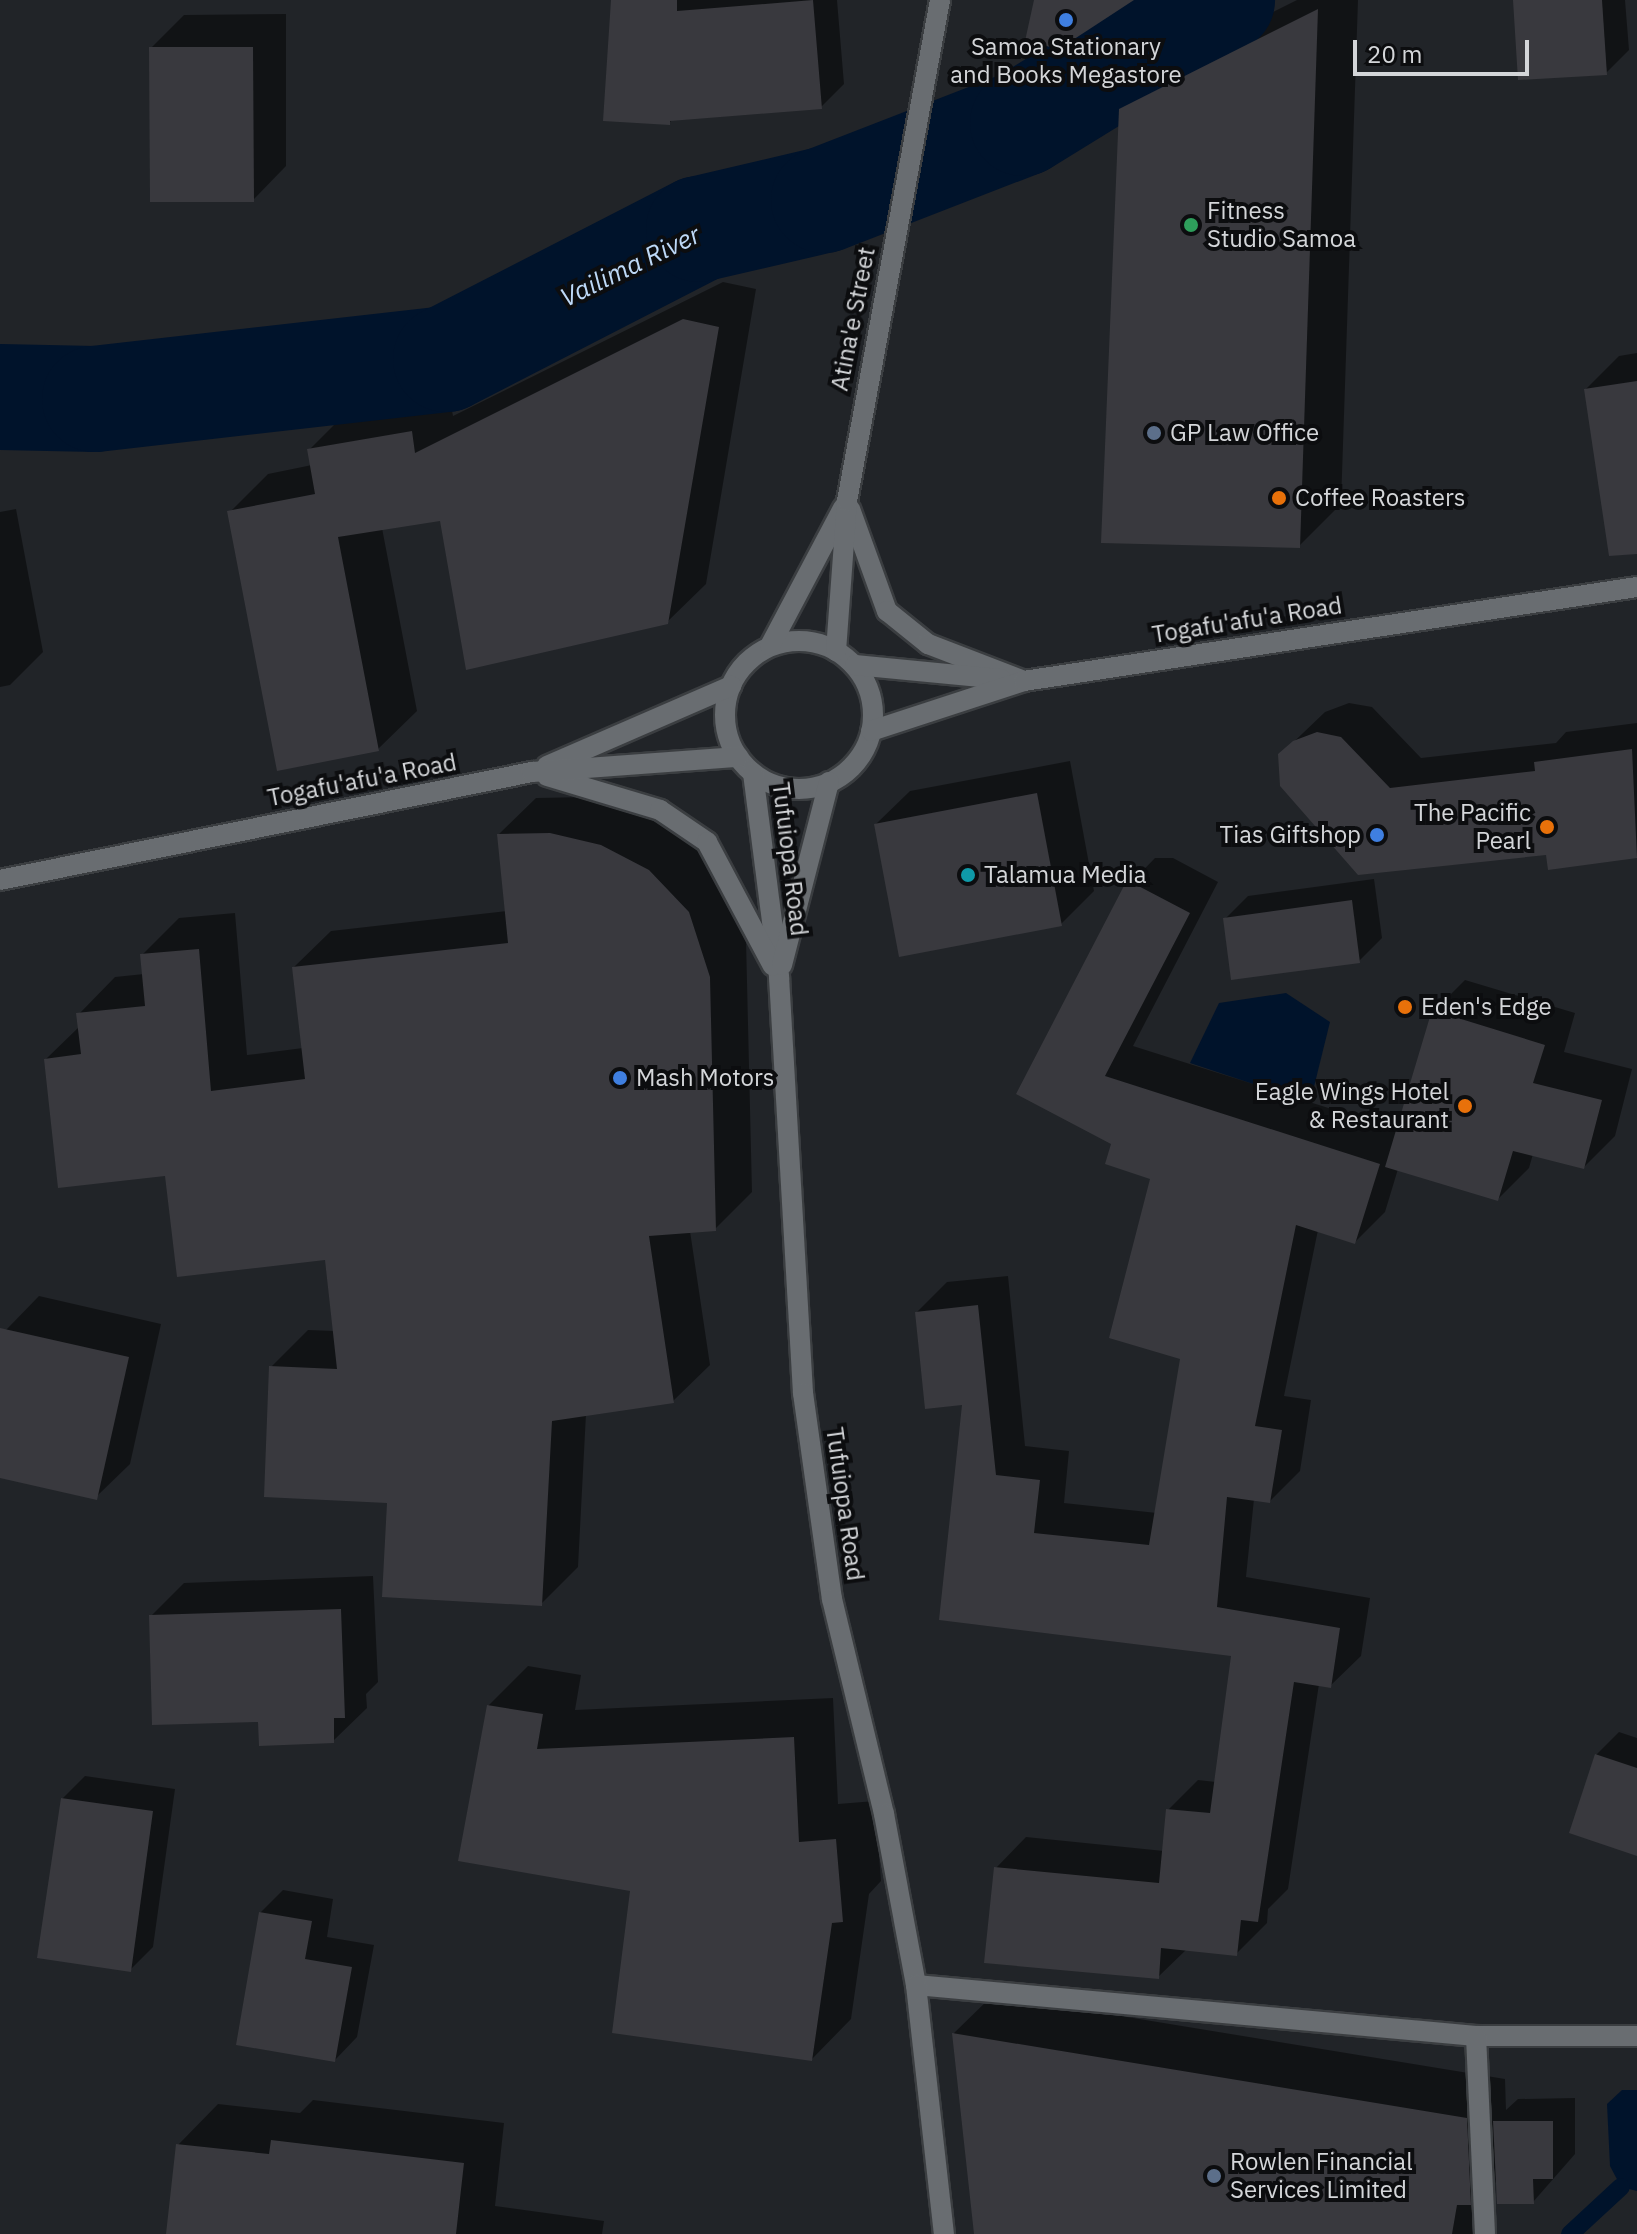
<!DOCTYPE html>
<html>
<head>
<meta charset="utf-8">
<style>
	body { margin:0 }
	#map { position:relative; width:1637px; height:2234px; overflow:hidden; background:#212428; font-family:"IBM Plex Sans",sans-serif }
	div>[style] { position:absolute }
	.water>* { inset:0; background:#00132b }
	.shadow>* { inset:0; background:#0007 }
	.stream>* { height:18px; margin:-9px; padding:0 9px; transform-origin:9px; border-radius:9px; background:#00132b }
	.river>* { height:106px; margin:-53px; padding:0 53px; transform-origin:53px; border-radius:53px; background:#00132b }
	.building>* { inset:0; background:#39393e }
	.roads { filter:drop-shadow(2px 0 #3b3e41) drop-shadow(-2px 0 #3b3e41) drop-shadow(0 2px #3b3e41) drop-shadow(0 -2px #3b3e41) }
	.street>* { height:20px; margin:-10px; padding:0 10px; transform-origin:10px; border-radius:10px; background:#696d71 }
	.secondary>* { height:20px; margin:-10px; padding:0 10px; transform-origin:10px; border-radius:10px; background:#696d71 }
	.secondary>.ring { margin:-10px; padding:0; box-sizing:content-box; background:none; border:20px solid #696d71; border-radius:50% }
	.dots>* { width:22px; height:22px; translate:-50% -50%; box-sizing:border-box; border:4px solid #0c0d0f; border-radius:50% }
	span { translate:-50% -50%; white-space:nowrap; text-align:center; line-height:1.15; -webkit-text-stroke:8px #0c0d0f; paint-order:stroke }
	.poi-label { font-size:24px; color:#d4d6d9 }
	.left { translate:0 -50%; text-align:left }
	.right { translate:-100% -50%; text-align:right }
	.street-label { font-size:24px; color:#d4d6d9 }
	.water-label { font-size:26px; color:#bed9f7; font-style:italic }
	.scale { position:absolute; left:1353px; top:40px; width:176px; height:36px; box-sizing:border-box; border:4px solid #d4d6d9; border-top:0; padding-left:10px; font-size:24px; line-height:28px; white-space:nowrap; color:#d4d6d9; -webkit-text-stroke:6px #0c0d0f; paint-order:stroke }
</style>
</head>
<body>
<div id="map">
	<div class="water">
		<div style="clip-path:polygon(1286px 993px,1330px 1022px,1310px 1103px,1190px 1063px,1219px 1003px)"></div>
		<div style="clip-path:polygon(1622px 2090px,1637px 2090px,1637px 2191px,1621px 2187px,1610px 2166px,1607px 2104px)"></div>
	</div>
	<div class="shadow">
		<div style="clip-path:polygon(613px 0,837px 0,844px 84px,821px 107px,674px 118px,669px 123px)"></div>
		<div style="clip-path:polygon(1297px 0,1358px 0,1341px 504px,1299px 546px,1121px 110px,1163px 67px)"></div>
		<div style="clip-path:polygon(1515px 0,1625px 0,1629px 50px,1606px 73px)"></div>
		<div style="clip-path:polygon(286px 14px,286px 166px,253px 200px,151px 48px,184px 15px)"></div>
		<div style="clip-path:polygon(723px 282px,756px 289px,706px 584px,667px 622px,442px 518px,382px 528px,417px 711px,378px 749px,230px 512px,268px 474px,312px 465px,310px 449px,348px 411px,449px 394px,453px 416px)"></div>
		<div style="clip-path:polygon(1637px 353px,1637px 529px,1586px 389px,1619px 356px)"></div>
		<div style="clip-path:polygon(16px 509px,43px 652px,10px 685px,0 687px,0 512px)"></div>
		<div style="clip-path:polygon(1349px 703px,1372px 707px,1421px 758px,1556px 743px,1566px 732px,1637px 723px,1637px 856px,1550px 868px,1548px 853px,1280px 755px,1325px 712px)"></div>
		<div style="clip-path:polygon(1070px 761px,1094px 891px,1061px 924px,876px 824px,910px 791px)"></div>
		<div style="clip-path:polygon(588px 797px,638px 809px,686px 833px,725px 876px,746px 939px,752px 1192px,715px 1229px,690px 1231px,710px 1365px,673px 1401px,586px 1414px,578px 1567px,541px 1604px,389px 1501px,271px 1367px,308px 1330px,335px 1331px,327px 1258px,167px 1174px,46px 1059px,80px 1026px,79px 1014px,115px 977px,144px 974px,142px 955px,179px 918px,235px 913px,247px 1055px,303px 1048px,294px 967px,331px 931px,507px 911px,499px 834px,536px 798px)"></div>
		<div style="clip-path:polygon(1155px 858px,1173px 858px,1218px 882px,1133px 1046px,1398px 1130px,1434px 1011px,1465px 980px,1575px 1013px,1564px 1052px,1632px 1069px,1615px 1136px,1584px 1167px,1533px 1154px,1529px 1168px,1498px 1199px,1398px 1169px,1385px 1212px,1355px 1242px,1318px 1230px,1284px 1396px,1311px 1400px,1300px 1471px,1270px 1501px,1254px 1499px,1246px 1577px,1370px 1598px,1361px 1656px,1330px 1686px,1319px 1684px,1288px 1889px,1268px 1909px,1267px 1923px,1236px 1954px,1187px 1949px,1158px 1977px,996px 1868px,1026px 1837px,1164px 1851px,1168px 1810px,1198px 1780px,1216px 1782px,1233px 1654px,941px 1618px,964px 1403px,917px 1312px,947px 1282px,1008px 1276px,1025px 1446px,1069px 1451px,1064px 1503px,1157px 1513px,1182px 1358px,1153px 1177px,1113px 1143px,1018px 1094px,1125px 889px)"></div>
		<div style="clip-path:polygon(1374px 879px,1382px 938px,1359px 961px,1225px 919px,1248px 896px)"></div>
		<div style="clip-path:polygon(39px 1296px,161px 1324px,130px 1464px,96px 1497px,0 1476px,0 1357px,6px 1330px)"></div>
		<div style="clip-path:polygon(373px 1576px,378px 1682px,366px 1694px,367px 1708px,333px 1741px,151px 1616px,184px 1583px)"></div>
		<div style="clip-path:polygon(528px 1666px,581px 1675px,575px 1710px,833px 1698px,838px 1804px,875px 1801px,881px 1881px,869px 1894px,851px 2019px,812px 2059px,633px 1889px,488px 1706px)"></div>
		<div style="clip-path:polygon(1619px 1732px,1637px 1738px,1637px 1847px,1596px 1755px)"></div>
		<div style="clip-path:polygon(85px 1776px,175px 1789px,153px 1947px,130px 1970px,62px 1799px)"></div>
		<div style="clip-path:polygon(283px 1890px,333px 1899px,327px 1937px,374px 1945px,357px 2037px,335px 2060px,260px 1913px)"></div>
		<div style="clip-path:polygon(993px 1995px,1505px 2079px,1506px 2110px,1518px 2099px,1575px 2098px,1575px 2154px,1533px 2202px,1497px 2175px,1483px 2234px,976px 2234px,954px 2033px)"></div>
		<div style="clip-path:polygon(313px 2100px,504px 2123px,495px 2206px,604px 2221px,602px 2234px,168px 2234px,178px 2145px,218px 2104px,300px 2113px)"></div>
	</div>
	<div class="stream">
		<div style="left:1570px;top:2234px;width:69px;rotate:-42.7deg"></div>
	</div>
	<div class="river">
		<div style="left:0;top:397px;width:95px;rotate:1.2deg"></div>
		<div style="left:95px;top:399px;width:353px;rotate:-6.5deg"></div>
		<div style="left:446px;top:359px;width:284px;rotate:-27.2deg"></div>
		<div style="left:699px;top:229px;width:128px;rotate:-13.1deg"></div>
		<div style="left:824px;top:200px;width:213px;rotate:-21.2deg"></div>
		<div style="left:1023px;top:123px;width:234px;rotate:-31.7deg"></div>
	</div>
	<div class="building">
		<div style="clip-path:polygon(611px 0,677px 0,677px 11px,813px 0,822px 109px,670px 121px,670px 125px,603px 121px)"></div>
		<div style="clip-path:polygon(1034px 0,1134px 0,1059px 49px,1025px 41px)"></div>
		<div style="clip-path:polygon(1513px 0,1602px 0,1607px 75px,1518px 80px)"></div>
		<div style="clip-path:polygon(1318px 9px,1300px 548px,1101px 543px,1119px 109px)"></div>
		<div style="clip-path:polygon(149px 47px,253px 47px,254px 202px,150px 202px)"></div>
		<div style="clip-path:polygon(683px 319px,719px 327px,668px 624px,466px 670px,440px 521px,338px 537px,379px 751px,277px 771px,227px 511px,315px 494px,307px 449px,412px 431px,415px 453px)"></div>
		<div style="clip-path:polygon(1637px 381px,1637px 554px,1609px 556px,1584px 389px)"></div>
		<div style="clip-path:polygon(1317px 732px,1341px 737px,1390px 788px,1535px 771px,1534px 762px,1632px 749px,1637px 858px,1548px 870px,1546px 855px,1358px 875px,1280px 786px,1278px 754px,1293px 741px)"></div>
		<div style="clip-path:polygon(1037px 793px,1062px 926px,899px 957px,874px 824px)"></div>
		<div style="clip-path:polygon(550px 833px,601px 845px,649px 870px,689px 912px,710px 977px,716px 1231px,649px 1236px,674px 1403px,552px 1421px,542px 1606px,382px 1597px,387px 1503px,264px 1497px,269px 1366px,337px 1369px,325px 1260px,177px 1277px,165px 1176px,58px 1188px,44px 1059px,81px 1054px,76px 1013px,145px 1006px,140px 954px,199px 949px,211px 1091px,305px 1079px,292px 967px,508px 943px,497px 834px)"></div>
		<div style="clip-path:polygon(1127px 880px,1190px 913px,1105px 1076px,1380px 1164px,1355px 1244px,1296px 1225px,1255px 1426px,1282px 1430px,1270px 1503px,1227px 1497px,1217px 1607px,1340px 1628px,1331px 1688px,1294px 1682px,1258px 1922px,1241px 1920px,1237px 1956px,1161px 1948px,1159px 1979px,984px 1963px,994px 1867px,1159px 1883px,1166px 1809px,1210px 1813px,1231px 1656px,939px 1620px,962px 1405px,925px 1409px,915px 1312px,978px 1305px,996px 1475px,1040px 1480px,1034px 1533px,1149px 1545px,1180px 1359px,1109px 1338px,1150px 1179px,1105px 1164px,1111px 1144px,1016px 1094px)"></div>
		<div style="clip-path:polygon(1352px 900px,1360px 963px,1231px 980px,1223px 918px)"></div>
		<div style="clip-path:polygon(1432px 1010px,1545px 1045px,1533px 1083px,1602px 1100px,1584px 1169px,1513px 1151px,1498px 1201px,1385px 1167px)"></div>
		<div style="clip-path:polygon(0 1328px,129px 1357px,97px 1500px,0 1478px)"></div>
		<div style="clip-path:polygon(341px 1609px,345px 1718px,334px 1718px,334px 1743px,259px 1746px,258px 1722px,152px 1725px,149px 1615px)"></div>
		<div style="clip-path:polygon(487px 1705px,543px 1714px,537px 1749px,794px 1737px,799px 1842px,836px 1839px,843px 1922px,832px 1923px,812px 2061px,612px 2033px,630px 1891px,458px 1861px)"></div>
		<div style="clip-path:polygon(1595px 1754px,1637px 1768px,1637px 1856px,1569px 1833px)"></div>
		<div style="clip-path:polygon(61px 1798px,153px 1811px,131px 1972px,37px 1958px)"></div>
		<div style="clip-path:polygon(259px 1912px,312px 1921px,305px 1959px,352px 1967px,335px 2062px,236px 2045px)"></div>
		<div style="clip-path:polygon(952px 2033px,1467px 2118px,1471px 2205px,1457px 2205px,1452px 2234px,974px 2234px)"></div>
		<div style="clip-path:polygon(1493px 2121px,1553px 2121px,1553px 2179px,1533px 2179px,1534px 2204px,1497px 2204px)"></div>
		<div style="clip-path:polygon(271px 2140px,464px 2163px,456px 2234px,166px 2234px,176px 2144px,269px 2154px)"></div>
	</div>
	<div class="roads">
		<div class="street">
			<div style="left:916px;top:1985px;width:562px;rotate:5.2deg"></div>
			<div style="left:1476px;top:2036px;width:161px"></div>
			<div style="left:1476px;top:2036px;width:198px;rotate:87.4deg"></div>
		</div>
		<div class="secondary">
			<div style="left:850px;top:509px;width:109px;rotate:70.1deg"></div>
			<div style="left:887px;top:611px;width:53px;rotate:38.8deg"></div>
			<div style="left:928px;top:644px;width:103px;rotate:21.1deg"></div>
			<div class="ring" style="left:725px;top:641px;width:128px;height:128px"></div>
			<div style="left:770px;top:646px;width:156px;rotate:-62.1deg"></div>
			<div style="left:836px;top:651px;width:150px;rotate:-85.8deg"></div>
			<div style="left:847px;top:501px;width:510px;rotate:-79.48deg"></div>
			<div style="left:855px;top:665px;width:147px;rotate:5.5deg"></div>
			<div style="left:871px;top:731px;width:161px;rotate:-18.1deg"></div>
			<div style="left:1024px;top:681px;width:620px;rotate:-8.72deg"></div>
			<div style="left:547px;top:766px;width:201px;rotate:-23.5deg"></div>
			<div style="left:753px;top:773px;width:206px;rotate:82.7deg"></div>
			<div style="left:779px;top:977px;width:417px;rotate:86.7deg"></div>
			<div style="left:803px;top:1393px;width:208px;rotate:82deg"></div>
			<div style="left:832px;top:1599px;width:221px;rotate:76.4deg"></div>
			<div style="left:884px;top:1814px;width:174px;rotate:79.4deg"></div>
			<div style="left:916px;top:1985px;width:251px;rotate:83.6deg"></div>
			<div style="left:547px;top:776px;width:118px;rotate:16.7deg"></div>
			<div style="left:660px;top:810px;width:57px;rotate:34.2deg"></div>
			<div style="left:707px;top:842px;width:140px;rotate:62deg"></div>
			<div style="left:0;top:880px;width:543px;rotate:-11.48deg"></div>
			<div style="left:532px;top:772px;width:207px;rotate:-4.2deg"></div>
			<div style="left:782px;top:965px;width:189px;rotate:-75.6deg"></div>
		</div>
	</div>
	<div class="dots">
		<div style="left:1066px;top:20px;background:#3f7fe0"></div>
		<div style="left:1191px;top:225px;background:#2e9e5b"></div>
		<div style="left:1154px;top:433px;background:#5c6f8a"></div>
		<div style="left:1279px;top:498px;background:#e8710a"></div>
		<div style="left:1547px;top:827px;background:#e8710a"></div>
		<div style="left:1377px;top:835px;background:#3f7fe0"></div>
		<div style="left:968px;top:875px;background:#0f9aa8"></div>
		<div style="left:1405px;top:1007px;background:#e8710a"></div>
		<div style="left:620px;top:1078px;background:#3f7fe0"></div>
		<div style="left:1465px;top:1106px;background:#e8710a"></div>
		<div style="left:1214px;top:2176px;background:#5c6f8a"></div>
	</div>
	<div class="poi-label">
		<span style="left:1066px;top:61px">Samoa Stationary<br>and Books Megastore</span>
		<span class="left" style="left:1207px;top:225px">Fitness<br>Studio Samoa</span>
		<span class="left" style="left:1170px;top:433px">GP Law Office</span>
		<span class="left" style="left:1295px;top:498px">Coffee Roasters</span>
		<span class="right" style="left:1531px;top:827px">The Pacific<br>Pearl</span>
		<span class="right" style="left:1361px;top:835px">Tias Giftshop</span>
		<span class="left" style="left:984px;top:875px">Talamua Media</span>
		<span class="left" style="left:1421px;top:1007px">Eden's Edge</span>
		<span class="left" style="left:636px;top:1078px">Mash Motors</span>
		<span class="right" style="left:1449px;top:1106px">Eagle Wings Hotel<br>&amp; Restaurant</span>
		<span class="left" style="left:1230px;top:2176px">Rowlen Financial<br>Services Limited</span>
	</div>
	<div class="street-label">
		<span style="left:853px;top:319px;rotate:-79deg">Atina'e Street</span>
		<span style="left:1247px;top:620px;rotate:-9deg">Togafu'afu'a Road</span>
		<span style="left:362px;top:780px;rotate:-11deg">Togafu'afu'a Road</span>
		<span style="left:790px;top:859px;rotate:83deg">Tufuiopa Road</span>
		<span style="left:845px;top:1504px;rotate:82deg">Tufuiopa Road</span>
	</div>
	<div class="water-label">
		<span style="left:630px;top:266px;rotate:-26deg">Vailima River</span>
	</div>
	<div class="scale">20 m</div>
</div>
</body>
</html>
